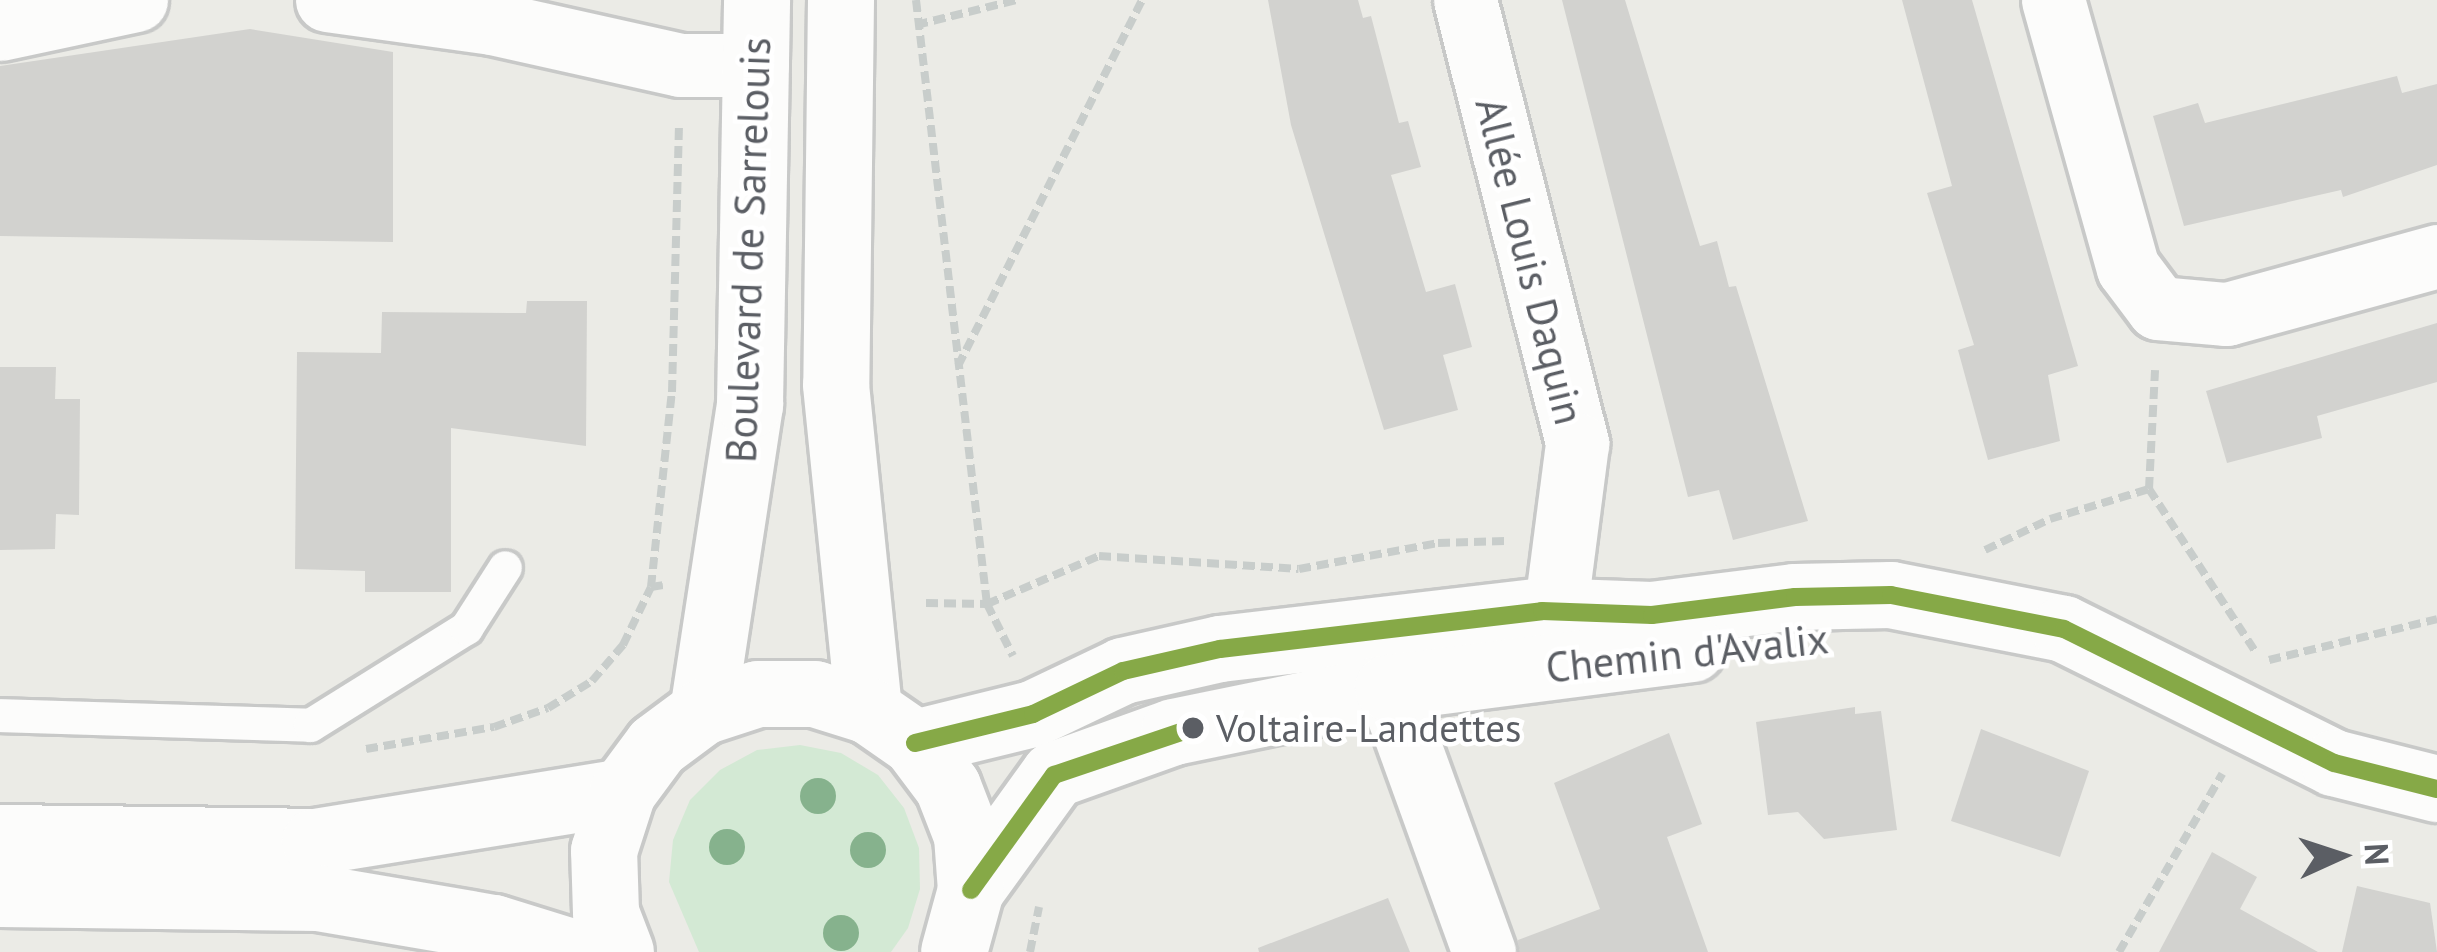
<!DOCTYPE html>
<html>
<head>
<meta charset="utf-8">
<style>
	body { margin:0 }
	#map { position:relative; width:2437px; height:952px; overflow:hidden; background:#ebebe6; font-family:"PT Sans",sans-serif }
	div>[style] { position:absolute }
	.green>* { inset:0; background:#d3e9d4 }
	.building>* { inset:0; background:#d2d2cf }
	.path>* { height:8px; margin-top:-4px; transform-origin:0; background:repeating-linear-gradient(90deg,#c8cdcb 0 12px,transparent 0 18px) }
	.roads { filter:drop-shadow(3px 0 #c8c9c8) drop-shadow(-3px 0 #c8c9c8) drop-shadow(0 3px #c8c9c8) drop-shadow(0 -3px #c8c9c8) }
	.service>* { height:33px; margin:-16.5px; padding:0 16.5px; transform-origin:16.5px; border-radius:16.5px; background:#fcfcfb }
	.minor>* { height:63px; margin:-31.5px; padding:0 31.5px; transform-origin:31.5px; border-radius:31.5px; background:#fcfcfb }
	.tertiary>* { height:66px; margin:-33px; padding:0 33px; transform-origin:33px; border-radius:33px; background:#fcfcfb }
	.secondary>* { height:66px; margin:-33px; padding:0 33px; transform-origin:33px; border-radius:33px; background:#fcfcfb }
	.bus-1>* { height:18px; margin:-9px; padding:0 9px; transform-origin:9px; border-radius:9px; background:#86a947 }
	.trees>* { width:36px; height:36px; margin:-18px; border-radius:50%; background:#86b28d }
	.dots>* { width:33px; height:33px; translate:-50% -50%; box-sizing:border-box; border:6px solid #fff; border-radius:50% }
	span { translate:-50% -50%; white-space:nowrap; text-align:center; line-height:1.15; -webkit-text-stroke:9px #fff; paint-order:stroke }
	.bus-label { font-size:39px; color:#5b5e64 }
	.left { translate:0 -50%; text-align:left }
	.street-label { font-size:42px; color:#5b5e64 }
	.north { position:absolute; left:2281px; top:796px; width:120px; height:120px; -webkit-text-stroke:9px #fff; paint-order:stroke; rotate:87deg; font-size:33px; font-weight:700; line-height:48px; text-align:center; color:#5b5e64 }
	.north::after { content:''; display:block; margin:auto; width:42px; height:54px; background:#5b5e64; clip-path:polygon(50% 0,100% 100%,50% 72%,0 100%) }
</style>
</head>
<body>
<div id="map">
	<div class="green">
		<div style="clip-path:polygon(800px 745px,841px 753px,878px 775px,904px 808px,919px 848px,920px 889px,908px 928px,891px 952px,699px 952px,669px 882px,673px 840px,690px 800px,720px 770px,757px 750px)"></div>
	</div>
	<div class="building">
		<div style="clip-path:polygon(1268px 0,1358px 0,1363px 18px,1371px 16px,1399px 123px,1408px 121px,1421px 167px,1391px 175px,1426px 292px,1455px 284px,1472px 347px,1443px 355px,1458px 410px,1384px 430px,1291px 125px)"></div>
		<div style="clip-path:polygon(1562px 0,1625px 0,1700px 246px,1717px 241px,1729px 287px,1736px 286px,1808px 521px,1733px 540px,1719px 490px,1688px 497px)"></div>
		<div style="clip-path:polygon(1902px 0,1972px 0,2078px 366px,2048px 375px,2060px 441px,1988px 460px,1958px 350px,1974px 345px,1927px 193px,1952px 186px)"></div>
		<div style="clip-path:polygon(250px 29px,393px 52px,393px 242px,0 236px,0 66px)"></div>
		<div style="clip-path:polygon(2397px 76px,2402px 93px,2437px 84px,2437px 165px,2343px 197px,2341px 190px,2184px 226px,2153px 116px,2198px 103px,2205px 123px)"></div>
		<div style="clip-path:polygon(527px 301px,587px 301px,586px 446px,451px 428px,451px 592px,365px 592px,365px 571px,295px 569px,297px 352px,381px 353px,382px 312px,526px 313px)"></div>
		<div style="clip-path:polygon(2437px 323px,2437px 382px,2317px 416px,2322px 438px,2227px 463px,2206px 391px)"></div>
		<div style="clip-path:polygon(0 367px,56px 367px,55px 399px,80px 399px,79px 515px,56px 514px,55px 549px,0 550px)"></div>
		<div style="clip-path:polygon(1855px 707px,1855px 714px,1881px 711px,1897px 830px,1824px 839px,1798px 812px,1768px 815px,1756px 722px)"></div>
		<div style="clip-path:polygon(1981px 729px,2089px 771px,2060px 857px,1951px 821px)"></div>
		<div style="clip-path:polygon(1669px 733px,1702px 824px,1667px 837px,1708px 952px,1519px 952px,1518px 940px,1600px 909px,1554px 783px)"></div>
		<div style="clip-path:polygon(2212px 852px,2257px 877px,2240px 909px,2318px 952px,2159px 952px)"></div>
		<div style="clip-path:polygon(2357px 886px,2430px 903px,2437px 952px,2342px 952px)"></div>
		<div style="clip-path:polygon(1388px 898px,1410px 952px,1259px 952px,1258px 948px)"></div>
	</div>
	<div class="path">
		<div style="left:916px;top:0;width:608px;rotate:83.3deg"></div>
		<div style="left:987px;top:604px;width:122px;rotate:-23.2deg"></div>
		<div style="left:1099px;top:556px;width:200px;rotate:3.7deg"></div>
		<div style="left:1299px;top:569px;width:141px;rotate:-10.6deg"></div>
		<div style="left:1438px;top:543px;width:67px;rotate:-1.7deg"></div>
		<div style="left:916px;top:25px;width:103px;rotate:-14deg"></div>
		<div style="left:958px;top:366px;width:410px;rotate:-63.3deg"></div>
		<div style="left:2149px;top:489px;width:119px;rotate:-87.1deg"></div>
		<div style="left:1985px;top:550px;width:72px;rotate:-25.5deg"></div>
		<div style="left:2050px;top:519px;width:103px;rotate:-16.9deg"></div>
		<div style="left:2149px;top:489px;width:194px;rotate:56.8deg"></div>
		<div style="left:651px;top:587px;width:196px;rotate:-83.9deg"></div>
		<div style="left:672px;top:392px;width:265px;rotate:-88.5deg"></div>
		<div style="left:926px;top:603px;width:61px;rotate:0.9deg"></div>
		<div style="left:987px;top:604px;width:58px;rotate:63.4deg"></div>
		<div style="left:2269px;top:660px;width:173px;rotate:-13.7deg"></div>
		<div style="left:366px;top:749px;width:130px;rotate:-9.8deg"></div>
		<div style="left:494px;top:727px;width:57px;rotate:-19.4deg"></div>
		<div style="left:548px;top:708px;width:52px;rotate:-31.5deg"></div>
		<div style="left:592px;top:681px;width:48px;rotate:-49.3deg"></div>
		<div style="left:623px;top:645px;width:64px;rotate:-64.2deg"></div>
		<div style="left:651px;top:587px;width:12px;rotate:-9deg"></div>
		<div style="left:1030px;top:952px;width:46px;rotate:-78.7deg"></div>
		<div style="left:2119px;top:952px;width:206px;rotate:-59.9deg"></div>
	</div>
	<div class="roads">
		<div class="service">
			<div style="left:0;top:715px;width:310px;rotate:1.8deg"></div>
			<div style="left:310px;top:725px;width:184px;rotate:-31.9deg"></div>
			<div style="left:466px;top:628px;width:72px;rotate:-57.4deg"></div>
		</div>
		<div class="minor">
			<div style="left:327px;top:0;width:167px;rotate:7.9deg"></div>
			<div style="left:492px;top:23px;width:193px;rotate:12.6deg"></div>
			<div style="left:680px;top:65px;width:77px"></div>
			<div style="left:1465px;top:0;width:458px;rotate:75.8deg"></div>
			<div style="left:1577px;top:444px;width:224px;rotate:97.4deg"></div>
			<div style="left:2053px;top:0;width:278px;rotate:74.4deg"></div>
			<div style="left:2128px;top:268px;width:50px;rotate:53.1deg"></div>
			<div style="left:2158px;top:308px;width:69px;rotate:5deg"></div>
			<div style="left:2227px;top:314px;width:218px;rotate:-15.4deg"></div>
			<div style="left:0;top:29px;width:139px;rotate:-12deg"></div>
			<div style="left:1371px;top:640px;width:332px;rotate:70.1deg"></div>
		</div>
		<div class="tertiary">
			<div style="left:915px;top:743px;width:122px;rotate:-13.8deg"></div>
			<div style="left:1033px;top:714px;width:100px;rotate:-25.5deg"></div>
			<div style="left:1123px;top:671px;width:99px;rotate:-12.8deg"></div>
			<div style="left:1220px;top:649px;width:324px;rotate:-6.7deg"></div>
			<div style="left:1542px;top:611px;width:110px;rotate:2.1deg"></div>
			<div style="left:1652px;top:615px;width:144px;rotate:-7.2deg"></div>
			<div style="left:1795px;top:597px;width:96px;rotate:-1.2deg"></div>
			<div style="left:1891px;top:595px;width:176px;rotate:11.1deg"></div>
			<div style="left:2064px;top:629px;width:301px;rotate:26.4deg"></div>
			<div style="left:2334px;top:763px;width:106px;rotate:14.2deg"></div>
			<div style="left:0;top:838px;width:315px;rotate:0.7deg"></div>
			<div style="left:315px;top:842px;width:312px;rotate:-9.2deg"></div>
			<div style="left:971px;top:890px;width:142px;rotate:-54.2deg"></div>
			<div style="left:1054px;top:775px;width:127px;rotate:-19.7deg"></div>
			<div style="left:1174px;top:732px;width:218px;rotate:-11.6deg"></div>
			<div style="left:1388px;top:688px;width:307px;rotate:-7.3deg"></div>
			<div style="left:0;top:894px;width:318px;rotate:0.7deg"></div>
			<div style="left:318px;top:898px;width:179px;rotate:9.7deg"></div>
			<div style="left:494px;top:928px;width:81px;rotate:17.3deg"></div>
		</div>
		<div class="secondary">
			<div style="left:841px;top:0;width:385px;rotate:90.7deg"></div>
			<div style="left:836px;top:385px;width:328px;rotate:84.2deg"></div>
			<div style="left:703px;top:712px;width:311px;rotate:-81.3deg"></div>
			<div style="left:750px;top:405px;width:405px;rotate:-89deg"></div>
			<div style="left:621px;top:952px;width:42px;rotate:-111deg"></div>
			<div style="left:606px;top:913px;width:62px;rotate:-91.8deg"></div>
			<div style="left:604px;top:851px;width:62px;rotate:-72.1deg"></div>
			<div style="left:623px;top:792px;width:57px;rotate:-53.5deg"></div>
			<div style="left:657px;top:746px;width:57px;rotate:-36.5deg"></div>
			<div style="left:703px;top:712px;width:58px;rotate:-18.1deg"></div>
			<div style="left:758px;top:694px;width:57px"></div>
			<div style="left:815px;top:694px;width:57px;rotate:17.5deg"></div>
			<div style="left:869px;top:711px;width:56px;rotate:34.8deg"></div>
			<div style="left:915px;top:743px;width:55px;rotate:53.1deg"></div>
			<div style="left:948px;top:787px;width:53px;rotate:68.8deg"></div>
			<div style="left:967px;top:836px;width:54px;rotate:85.8deg"></div>
			<div style="left:971px;top:890px;width:64px;rotate:105.3deg"></div>
		</div>
	</div>
	<div class="bus-1">
		<div style="left:915px;top:743px;width:122px;rotate:-13.8deg"></div>
		<div style="left:1033px;top:714px;width:100px;rotate:-25.5deg"></div>
		<div style="left:1123px;top:671px;width:99px;rotate:-12.8deg"></div>
		<div style="left:1220px;top:649px;width:324px;rotate:-6.7deg"></div>
		<div style="left:1542px;top:611px;width:110px;rotate:2.1deg"></div>
		<div style="left:1652px;top:615px;width:144px;rotate:-7.2deg"></div>
		<div style="left:1795px;top:597px;width:96px;rotate:-1.2deg"></div>
		<div style="left:1891px;top:595px;width:176px;rotate:11.1deg"></div>
		<div style="left:2064px;top:629px;width:301px;rotate:26.4deg"></div>
		<div style="left:2334px;top:763px;width:106px;rotate:14.2deg"></div>
		<div style="left:971px;top:890px;width:142px;rotate:-54.2deg"></div>
		<div style="left:1054px;top:775px;width:147px;rotate:-18.7deg"></div>
	</div>
	<div class="trees">
		<div style="left:818px;top:796px"></div>
		<div style="left:727px;top:847px"></div>
		<div style="left:868px;top:850px"></div>
		<div style="left:841px;top:933px"></div>
	</div>
	<div class="dots">
		<div style="left:1193px;top:728px;background:#5b5e64"></div>
	</div>
	<div class="bus-label">
		<span class="left" style="left:1216px;top:728px">Voltaire-Landettes</span>
	</div>
	<div class="street-label">
		<span style="left:748px;top:250px;rotate:-88deg">Boulevard de Sarrelouis</span>
		<span style="left:1530px;top:261px;rotate:76deg">Allée Louis Daquin</span>
		<span style="left:1687px;top:653px;rotate:-6deg">Chemin d'Avalix</span>
	</div>
	<div class="north">N</div>
</div>
</body>
</html>
